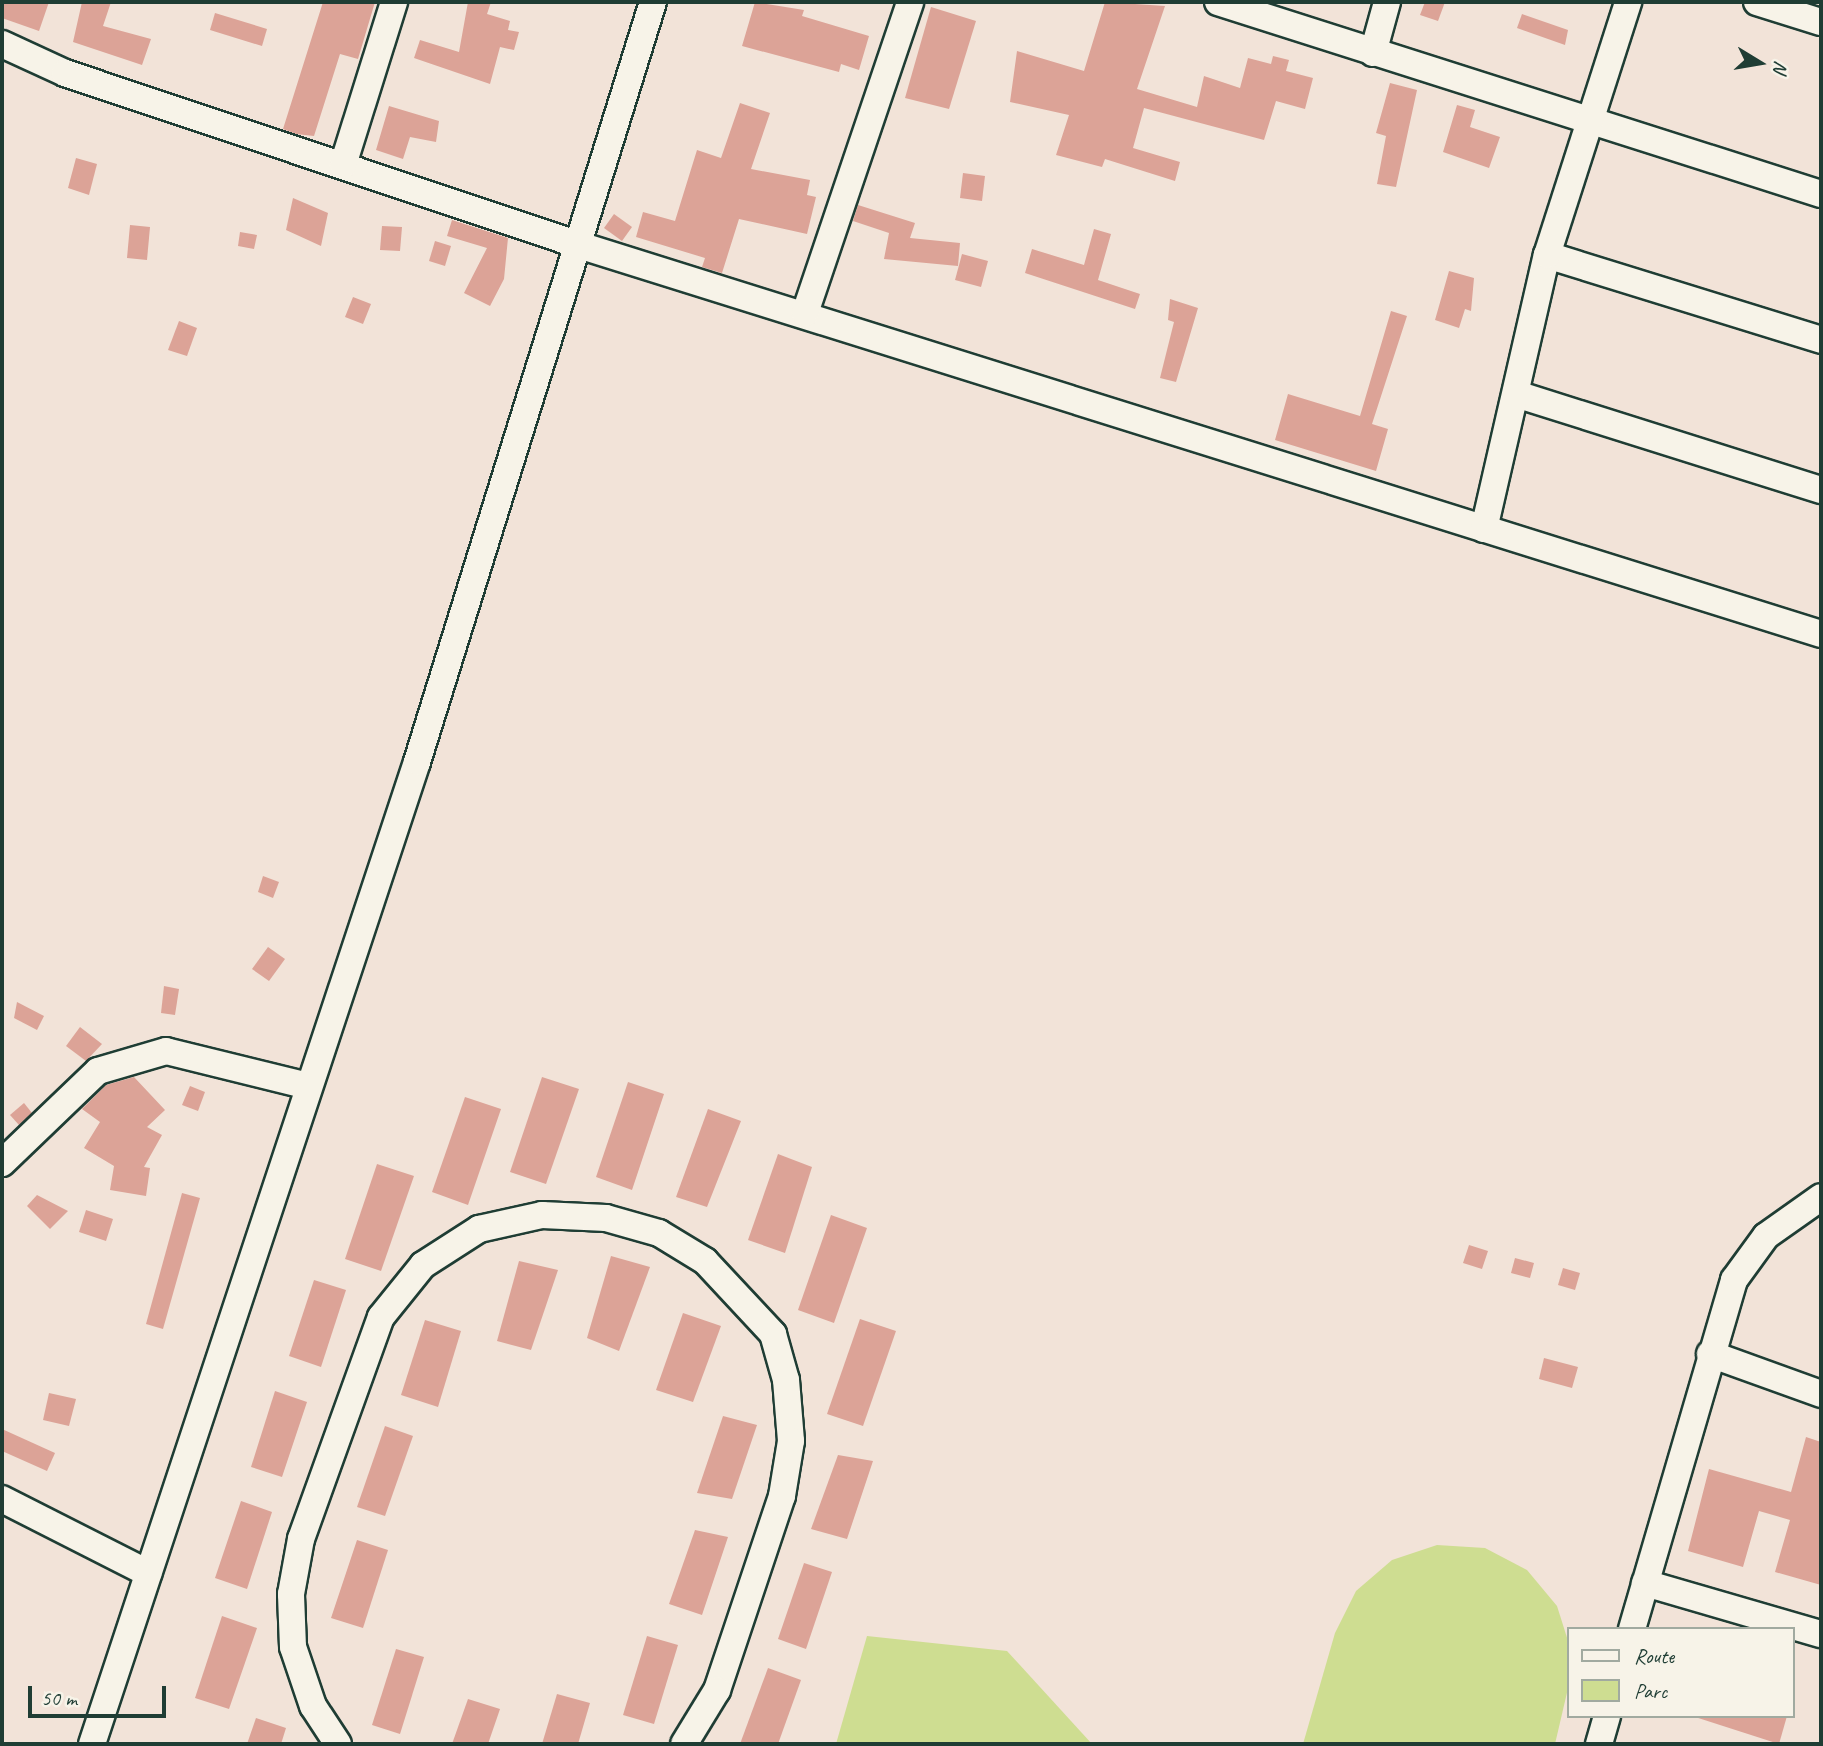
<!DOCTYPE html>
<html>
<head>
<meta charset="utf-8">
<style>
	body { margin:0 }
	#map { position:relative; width:1823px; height:1746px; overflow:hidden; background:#f2e3d8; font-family:Caveat,sans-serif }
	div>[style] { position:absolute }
	.green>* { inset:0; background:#cedd91 }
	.building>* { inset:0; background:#dca397 }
	.roads { filter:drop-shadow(2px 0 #1f3d34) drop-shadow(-2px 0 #1f3d34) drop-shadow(0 2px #1f3d34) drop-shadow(0 -2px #1f3d34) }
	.minor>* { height:26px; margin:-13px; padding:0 13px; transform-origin:13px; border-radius:13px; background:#f7f3e8 }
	span { translate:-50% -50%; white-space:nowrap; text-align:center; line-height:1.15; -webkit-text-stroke:5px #f7f3e8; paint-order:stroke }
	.frame { position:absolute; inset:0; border:4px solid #1f3d34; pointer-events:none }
	.legend { position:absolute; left:1567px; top:1627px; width:228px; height:91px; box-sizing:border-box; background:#f7f3e8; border:2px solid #a1aaa0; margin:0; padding:9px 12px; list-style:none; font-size:21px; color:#1f3d34 }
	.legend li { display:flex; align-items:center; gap:14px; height:35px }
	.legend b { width:35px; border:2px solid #a1aaa0 }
	.north { position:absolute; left:1725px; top:28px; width:70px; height:70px; -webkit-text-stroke:5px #f7f3e8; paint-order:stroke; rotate:101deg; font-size:19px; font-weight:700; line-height:28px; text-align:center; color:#1f3d34 }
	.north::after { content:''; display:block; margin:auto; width:24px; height:32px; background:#1f3d34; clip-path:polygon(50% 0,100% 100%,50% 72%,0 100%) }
	.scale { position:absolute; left:28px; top:1686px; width:138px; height:32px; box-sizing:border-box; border:4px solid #1f3d34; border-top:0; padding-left:9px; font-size:21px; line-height:24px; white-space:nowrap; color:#1f3d34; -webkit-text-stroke:5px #f7f3e8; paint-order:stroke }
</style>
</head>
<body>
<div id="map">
	<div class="green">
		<div style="clip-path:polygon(1437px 1545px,1485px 1548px,1527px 1570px,1557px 1606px,1569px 1644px,1569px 1684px,1555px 1744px,1303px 1744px,1335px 1633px,1356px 1591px,1392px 1560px)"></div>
		<div style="clip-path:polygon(867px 1636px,1007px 1651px,1092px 1744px,836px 1744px)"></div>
	</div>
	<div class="building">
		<div style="clip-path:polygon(2px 2px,49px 2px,39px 31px,2px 18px)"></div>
		<div style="clip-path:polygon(82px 2px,111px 2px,103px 26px,151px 39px,142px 65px,73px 42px)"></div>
		<div style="clip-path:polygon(323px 2px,375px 2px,358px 59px,340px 54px,314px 136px,296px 134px,283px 129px)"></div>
		<div style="clip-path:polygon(468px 2px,491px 2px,487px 14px,510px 21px,508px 30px,519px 32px,514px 50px,500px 47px,490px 84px,414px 58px,420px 40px,459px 52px)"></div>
		<div style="clip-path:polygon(755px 2px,804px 10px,802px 16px,869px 36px,859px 70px,841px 64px,839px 72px,742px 46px)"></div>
		<div style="clip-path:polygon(1105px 2px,1165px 6px,1137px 89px,1197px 107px,1204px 76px,1240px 88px,1248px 58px,1271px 64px,1273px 56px,1289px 60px,1286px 71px,1313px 78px,1305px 109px,1276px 101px,1264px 140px,1144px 108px,1133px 148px,1180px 162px,1175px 181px,1105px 159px,1102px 167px,1056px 155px,1069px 115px,1010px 102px,1017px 51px,1084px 71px)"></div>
		<div style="clip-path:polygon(1425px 2px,1445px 2px,1438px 21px,1420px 15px)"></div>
		<div style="clip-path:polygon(931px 7px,976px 21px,949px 109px,905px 98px)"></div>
		<div style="clip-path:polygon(215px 13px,267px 29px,262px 46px,210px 30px)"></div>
		<div style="clip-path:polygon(1522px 14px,1568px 30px,1565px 45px,1517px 28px)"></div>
		<div style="clip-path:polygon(1390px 83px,1417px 90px,1396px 187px,1377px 184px,1386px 136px,1376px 133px)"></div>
		<div style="clip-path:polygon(740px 103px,770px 113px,751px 169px,810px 180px,807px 195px,816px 197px,807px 234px,739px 219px,722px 273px,702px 267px,705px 258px,636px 237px,643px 212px,675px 221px,697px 150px,721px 158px)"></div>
		<div style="clip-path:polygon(1457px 105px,1475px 110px,1470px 127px,1500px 137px,1489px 168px,1443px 152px)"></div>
		<div style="clip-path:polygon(389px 106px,439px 121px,436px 142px,410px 137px,403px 159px,376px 150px)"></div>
		<div style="clip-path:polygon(76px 158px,97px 164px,89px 195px,68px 188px)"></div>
		<div style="clip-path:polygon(963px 173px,985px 176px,982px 201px,960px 198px)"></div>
		<div style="clip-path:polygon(293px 198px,328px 213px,321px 246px,286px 230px)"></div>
		<div style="clip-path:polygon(858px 205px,915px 223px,910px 238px,960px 243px,958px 266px,884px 259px,889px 233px,853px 221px)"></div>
		<div style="clip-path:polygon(614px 214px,632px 227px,622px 241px,604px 228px)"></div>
		<div style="clip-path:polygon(452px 220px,508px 238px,504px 279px,490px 306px,464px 293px,487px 248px,447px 236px)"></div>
		<div style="clip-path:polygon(130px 225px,150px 227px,147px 260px,127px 258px)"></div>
		<div style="clip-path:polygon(382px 226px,402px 227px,400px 251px,380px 250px)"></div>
		<div style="clip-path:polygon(1094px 229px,1111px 234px,1098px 280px,1140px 294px,1135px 309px,1025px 273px,1032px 249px,1084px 265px)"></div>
		<div style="clip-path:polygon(240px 232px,257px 235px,254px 249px,238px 246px)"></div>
		<div style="clip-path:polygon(435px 241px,451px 246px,445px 266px,429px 261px)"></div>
		<div style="clip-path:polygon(962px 254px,988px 261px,981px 287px,955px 280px)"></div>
		<div style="clip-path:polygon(1449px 271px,1474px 278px,1471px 311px,1465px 309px,1459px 328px,1435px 320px)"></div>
		<div style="clip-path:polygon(353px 297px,371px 304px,363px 324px,345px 317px)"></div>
		<div style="clip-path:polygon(1170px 299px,1198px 308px,1176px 382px,1160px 378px,1174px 322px,1168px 320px)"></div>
		<div style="clip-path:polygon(1391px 311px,1407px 316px,1372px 424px,1388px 429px,1376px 471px,1275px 440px,1288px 394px,1360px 416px)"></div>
		<div style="clip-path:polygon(179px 321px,197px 328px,187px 356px,168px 350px)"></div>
		<div style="clip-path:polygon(263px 876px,279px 882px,273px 898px,258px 892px)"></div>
		<div style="clip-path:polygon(268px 947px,285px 959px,269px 981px,252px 969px)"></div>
		<div style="clip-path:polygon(164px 986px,179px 989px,175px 1015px,161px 1013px)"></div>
		<div style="clip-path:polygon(17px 1002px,44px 1016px,37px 1030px,14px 1018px)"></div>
		<div style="clip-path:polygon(80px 1027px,102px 1044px,86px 1061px,66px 1046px)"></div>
		<div style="clip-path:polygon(134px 1077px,165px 1110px,147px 1127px,162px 1135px,144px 1167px,150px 1168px,146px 1196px,110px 1190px,114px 1166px,84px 1148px,100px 1122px,82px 1109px,106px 1085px)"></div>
		<div style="clip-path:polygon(542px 1077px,579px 1089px,546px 1184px,510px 1172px)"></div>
		<div style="clip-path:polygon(628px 1082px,664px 1094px,632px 1190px,596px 1177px)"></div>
		<div style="clip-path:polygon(190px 1086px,205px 1092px,198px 1111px,182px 1105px)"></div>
		<div style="clip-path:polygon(465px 1097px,501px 1109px,468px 1205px,432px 1192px)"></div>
		<div style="clip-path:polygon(24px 1103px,32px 1113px,19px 1125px,10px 1115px)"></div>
		<div style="clip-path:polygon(708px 1109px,741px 1121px,707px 1207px,676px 1197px)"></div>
		<div style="clip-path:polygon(778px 1154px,812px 1167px,785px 1253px,748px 1240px)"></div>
		<div style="clip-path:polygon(377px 1164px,414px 1176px,381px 1271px,345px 1259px)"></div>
		<div style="clip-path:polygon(182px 1193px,200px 1198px,163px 1329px,146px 1324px)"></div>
		<div style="clip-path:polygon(37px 1195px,68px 1211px,50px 1229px,27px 1206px)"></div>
		<div style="clip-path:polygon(86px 1210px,113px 1219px,106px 1241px,79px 1232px)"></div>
		<div style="clip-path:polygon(831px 1215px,867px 1228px,834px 1323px,798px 1310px)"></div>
		<div style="clip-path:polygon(1469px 1245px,1488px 1251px,1482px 1269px,1463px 1263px)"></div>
		<div style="clip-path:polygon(611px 1256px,650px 1267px,619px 1351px,587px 1338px)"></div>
		<div style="clip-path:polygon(1515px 1258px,1534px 1263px,1530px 1278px,1511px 1273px)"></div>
		<div style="clip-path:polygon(519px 1261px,558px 1270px,531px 1350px,497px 1341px)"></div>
		<div style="clip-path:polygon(1563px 1268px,1580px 1273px,1575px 1290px,1558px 1285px)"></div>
		<div style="clip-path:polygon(314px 1280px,346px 1290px,321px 1367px,289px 1356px)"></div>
		<div style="clip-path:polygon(683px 1313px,721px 1326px,693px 1402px,656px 1390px)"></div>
		<div style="clip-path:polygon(860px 1319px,896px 1331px,863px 1426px,827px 1414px)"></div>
		<div style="clip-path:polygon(425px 1320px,461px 1331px,438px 1407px,401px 1395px)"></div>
		<div style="clip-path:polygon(1544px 1358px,1578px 1367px,1572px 1388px,1539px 1379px)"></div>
		<div style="clip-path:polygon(275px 1391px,307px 1402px,282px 1477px,251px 1467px)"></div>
		<div style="clip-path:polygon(49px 1393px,76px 1399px,69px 1426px,43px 1420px)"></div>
		<div style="clip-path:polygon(723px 1416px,757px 1425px,732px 1499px,697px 1493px)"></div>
		<div style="clip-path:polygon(385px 1426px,413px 1436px,385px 1516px,357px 1507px)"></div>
		<div style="clip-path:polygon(2px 1429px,55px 1453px,47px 1471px,2px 1451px)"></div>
		<div style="clip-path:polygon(1806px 1437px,1821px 1442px,1821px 1585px,1775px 1572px,1790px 1520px,1759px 1511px,1743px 1567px,1688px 1551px,1709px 1469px,1791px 1492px)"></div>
		<div style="clip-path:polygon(838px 1455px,873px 1461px,847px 1539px,811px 1529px)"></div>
		<div style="clip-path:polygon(241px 1501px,272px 1512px,247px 1589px,215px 1578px)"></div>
		<div style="clip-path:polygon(695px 1530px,728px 1537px,702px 1615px,669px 1604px)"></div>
		<div style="clip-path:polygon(357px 1540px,388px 1550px,363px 1628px,331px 1618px)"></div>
		<div style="clip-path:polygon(804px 1563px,832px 1572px,806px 1649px,778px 1639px)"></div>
		<div style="clip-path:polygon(222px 1616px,257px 1628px,229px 1709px,195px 1698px)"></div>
		<div style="clip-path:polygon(647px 1636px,678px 1645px,654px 1724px,623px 1715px)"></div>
		<div style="clip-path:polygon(396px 1649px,424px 1657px,400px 1734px,372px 1725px)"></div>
		<div style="clip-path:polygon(768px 1668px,801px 1680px,778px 1744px,740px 1744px)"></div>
		<div style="clip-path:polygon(557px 1694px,590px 1703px,578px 1744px,542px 1744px)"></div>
		<div style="clip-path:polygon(468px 1699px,500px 1709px,488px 1744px,452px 1744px)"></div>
		<div style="clip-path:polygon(1692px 1716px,1787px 1716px,1779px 1744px)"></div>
		<div style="clip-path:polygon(256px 1718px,286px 1728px,281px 1744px,247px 1744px)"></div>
	</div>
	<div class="roads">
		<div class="minor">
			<div style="left:1218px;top:2px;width:633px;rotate:17.66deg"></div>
			<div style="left:1757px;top:2px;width:67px;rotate:17.4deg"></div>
			<div style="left:2px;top:44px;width:69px;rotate:24.7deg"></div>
			<div style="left:65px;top:73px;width:545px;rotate:18.5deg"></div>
			<div style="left:582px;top:246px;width:1298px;rotate:17.39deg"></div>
			<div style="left:1373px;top:53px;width:53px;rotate:-74.6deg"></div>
			<div style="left:343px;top:165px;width:171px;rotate:-72.6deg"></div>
			<div style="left:1547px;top:255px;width:287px;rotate:17.2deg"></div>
			<div style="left:805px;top:313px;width:328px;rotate:-71.3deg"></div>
			<div style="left:1516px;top:394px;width:320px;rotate:17.5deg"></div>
			<div style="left:1484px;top:529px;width:281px;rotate:-77.1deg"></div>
			<div style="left:1547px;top:255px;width:266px;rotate:-72.2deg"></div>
			<div style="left:2px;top:1163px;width:133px;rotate:-43.8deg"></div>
			<div style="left:98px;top:1071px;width:71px;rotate:-16.4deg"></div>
			<div style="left:166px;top:1051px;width:147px;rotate:13.8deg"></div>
			<div style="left:1710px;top:1354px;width:118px;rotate:19.8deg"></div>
			<div style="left:2px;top:1499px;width:164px;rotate:26.9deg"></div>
			<div style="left:1645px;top:1583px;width:183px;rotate:16.2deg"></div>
			<div style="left:1632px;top:1629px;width:364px;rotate:-73.7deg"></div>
			<div style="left:1734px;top:1280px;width:54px;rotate:-54deg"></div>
			<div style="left:1766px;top:1236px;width:67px;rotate:-35.3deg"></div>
			<div style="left:92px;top:1744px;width:1034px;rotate:-71.69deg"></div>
			<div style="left:417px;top:762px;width:796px;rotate:-72.75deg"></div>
			<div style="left:338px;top:1744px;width:45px;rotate:-123.3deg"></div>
			<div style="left:313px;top:1706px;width:62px;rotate:-108.7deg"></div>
			<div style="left:293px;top:1647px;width:53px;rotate:-92.2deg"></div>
			<div style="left:291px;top:1594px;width:56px;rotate:-79.7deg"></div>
			<div style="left:301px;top:1539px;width:236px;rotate:-70.2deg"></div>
			<div style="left:381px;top:1317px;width:67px;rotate:-51.1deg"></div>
			<div style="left:423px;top:1265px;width:67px;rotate:-32.7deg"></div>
			<div style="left:479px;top:1229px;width:65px;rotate:-12.5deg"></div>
			<div style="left:542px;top:1215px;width:64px;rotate:2.7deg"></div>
			<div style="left:606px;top:1218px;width:55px;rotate:15.8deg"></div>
			<div style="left:659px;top:1233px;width:54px;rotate:31.3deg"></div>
			<div style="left:705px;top:1261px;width:100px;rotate:47deg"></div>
			<div style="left:773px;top:1334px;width:48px;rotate:74.2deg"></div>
			<div style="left:786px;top:1380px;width:61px;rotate:85.3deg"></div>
			<div style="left:791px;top:1441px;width:56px;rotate:99.3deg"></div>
			<div style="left:782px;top:1496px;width:205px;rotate:108.5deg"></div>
			<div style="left:717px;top:1690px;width:63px;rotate:121.4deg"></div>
			<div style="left:1599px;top:1744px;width:29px;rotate:-74deg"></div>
		</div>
	</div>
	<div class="frame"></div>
	<ul class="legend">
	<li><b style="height:9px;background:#f7f3e8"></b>Route</li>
	<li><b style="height:19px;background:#cedd91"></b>Parc</li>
	</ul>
	<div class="north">N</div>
	<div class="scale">50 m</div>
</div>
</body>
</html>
